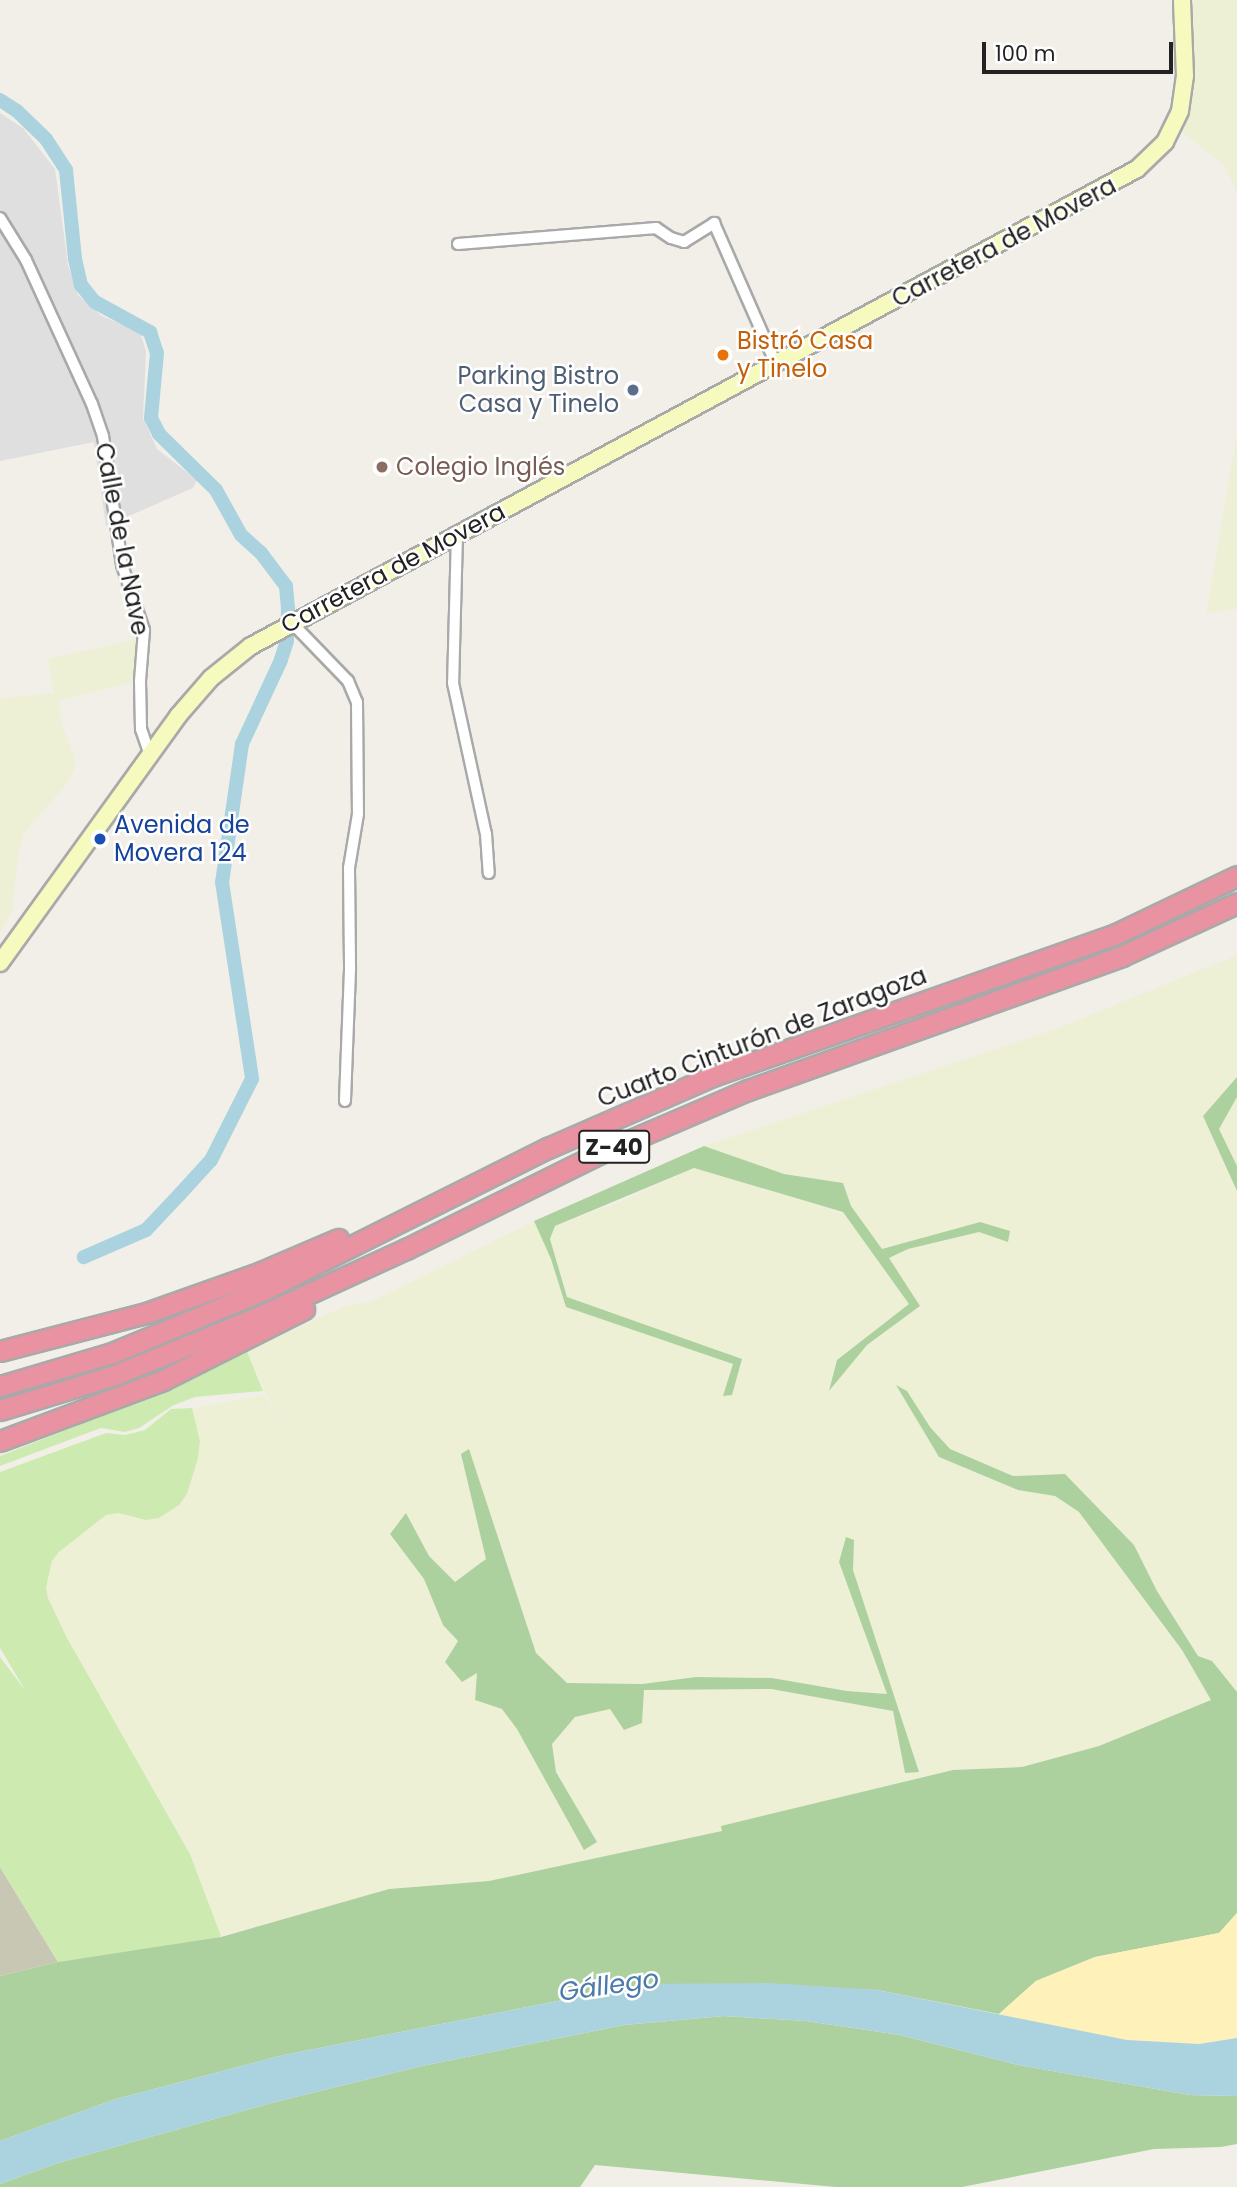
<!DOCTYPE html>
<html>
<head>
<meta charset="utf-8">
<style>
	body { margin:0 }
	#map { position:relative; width:1237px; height:2187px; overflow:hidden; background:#f2efe9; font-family:Poppins,sans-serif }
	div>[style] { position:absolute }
	.residential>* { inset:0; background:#e0dfdf }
	.construction>* { inset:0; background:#c7c7b4 }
	.farmland>* { inset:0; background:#eef0d5 }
	.grass>* { inset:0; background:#cdebb0 }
	.forest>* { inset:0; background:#add19e }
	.sand>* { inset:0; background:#fff1ba }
	.water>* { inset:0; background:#aad3df }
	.canal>* { height:14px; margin:-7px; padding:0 7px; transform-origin:7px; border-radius:7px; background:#aad3df }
	.roads { filter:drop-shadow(2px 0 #a9a9a9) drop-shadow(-2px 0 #a9a9a9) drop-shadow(0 2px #a9a9a9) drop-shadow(0 -2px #a9a9a9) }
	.minor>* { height:10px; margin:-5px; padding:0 5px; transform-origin:5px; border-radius:5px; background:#fff }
	.secondary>* { height:16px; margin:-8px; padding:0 8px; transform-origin:8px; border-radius:8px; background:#f7fabf }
	.motorway>* { height:19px; margin:-9.5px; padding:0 9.5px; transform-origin:9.5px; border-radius:9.5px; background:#e892a2 }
	.dots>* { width:19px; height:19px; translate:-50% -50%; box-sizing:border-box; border:4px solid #fff; border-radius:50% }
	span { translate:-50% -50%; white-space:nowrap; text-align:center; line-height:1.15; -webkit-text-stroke:5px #fff; paint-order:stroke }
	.shield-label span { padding:2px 5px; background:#fff; border:2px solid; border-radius:5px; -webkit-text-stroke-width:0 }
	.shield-label { font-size:23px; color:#222; font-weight:700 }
	.street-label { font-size:24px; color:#222 }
	.food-label { font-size:24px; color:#c56008 }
	.left { translate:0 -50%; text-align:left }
	.service-label { font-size:24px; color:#4e5e75 }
	.right { translate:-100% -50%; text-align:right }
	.education-label { font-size:24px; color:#785e54 }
	.transit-label { font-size:24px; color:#164399 }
	.water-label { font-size:26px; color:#4a7aab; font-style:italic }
	.scale { position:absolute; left:982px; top:42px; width:191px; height:32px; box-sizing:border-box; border:4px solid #222; border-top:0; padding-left:9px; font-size:21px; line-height:24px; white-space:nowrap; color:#222; -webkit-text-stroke:5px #fff; paint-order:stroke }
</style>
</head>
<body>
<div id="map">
	<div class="residential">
		<div style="clip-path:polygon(0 113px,23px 128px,55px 169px,68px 265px,78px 295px,102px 316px,140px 332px,146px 351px,143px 418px,157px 449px,197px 480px,193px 488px,106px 526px,94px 442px,0 461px)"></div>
	</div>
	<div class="construction">
		<div style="clip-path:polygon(0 1867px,58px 1962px,0 1976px)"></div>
	</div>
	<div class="farmland">
		<div style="clip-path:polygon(1182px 0,1237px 0,1237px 193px,1224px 165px,1174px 126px)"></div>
		<div style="clip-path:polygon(1237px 434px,1237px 609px,1206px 613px,1208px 604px)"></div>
		<div style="clip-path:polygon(137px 639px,133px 682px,59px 701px,61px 721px,74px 756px,74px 770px,66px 785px,24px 833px,18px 856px,13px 909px,0 933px,0 698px,54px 693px,48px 659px)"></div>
		<div style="clip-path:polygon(evenodd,1237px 955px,1237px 1077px,1204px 1117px,1237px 1191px,1237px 1692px,1212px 1661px,1198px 1656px,1157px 1591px,1134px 1545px,1065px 1474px,1013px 1476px,950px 1449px,930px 1427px,907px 1391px,898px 1387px,939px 1457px,1018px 1490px,1055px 1496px,1079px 1512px,1182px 1650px,1211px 1700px,1099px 1746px,1022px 1767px,953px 1770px,722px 1826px,722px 1831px,489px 1881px,389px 1889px,221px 1936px,190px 1853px,67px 1638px,48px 1598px,46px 1588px,52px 1561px,59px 1552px,106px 1514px,118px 1513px,146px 1520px,200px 1441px,192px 1408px,264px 1395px,385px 1586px,269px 1401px,247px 1351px,345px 1306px,370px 1302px,534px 1221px,551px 1259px,566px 1307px,734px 1364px,742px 1359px,567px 1297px,550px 1239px,555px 1226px,624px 1200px,694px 1168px,843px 1212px,910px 1304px,837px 1360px,830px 1390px,867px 1345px,920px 1307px,889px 1259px,908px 1249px,979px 1232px,1008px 1242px,980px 1222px,882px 1249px,851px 1206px,843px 1183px,784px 1174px,704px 1146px,1053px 1030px,1237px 955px,469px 1449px,536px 1653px,567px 1683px,642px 1684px,696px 1677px,772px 1678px,847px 1691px,887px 1694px,839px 1562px,853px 1570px,918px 1771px,905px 1772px,893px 1711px,771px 1689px,643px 1690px,624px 1730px,610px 1709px,575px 1717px,551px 1744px,556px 1772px,597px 1842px,584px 1850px,517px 1729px,502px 1709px,475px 1700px,477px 1673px,458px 1641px,443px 1625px,424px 1579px,390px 1535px,407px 1514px,429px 1556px,455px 1582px,486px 1559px,461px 1454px,469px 1449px)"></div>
		<div style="clip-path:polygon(1237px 1097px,1237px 1166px,1219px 1129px)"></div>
	</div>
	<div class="grass">
		<div style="clip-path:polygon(247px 1351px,263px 1391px,195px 1397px,174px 1405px,139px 1428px,125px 1432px,101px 1428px,0 1466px,0 1456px,175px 1387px)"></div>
		<div style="clip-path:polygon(192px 1408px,200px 1441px,198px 1458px,187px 1494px,179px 1505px,159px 1518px,146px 1520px,118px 1513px,106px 1515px,59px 1552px,52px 1561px,46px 1588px,48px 1598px,67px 1638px,190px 1854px,221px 1936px,214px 1940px,58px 1962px,0 1867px,0 1657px,25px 1690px,0 1648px,0 1472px,106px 1433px,125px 1435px,145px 1430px,171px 1409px)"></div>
	</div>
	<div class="forest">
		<div style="clip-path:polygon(1237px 1077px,1237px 1097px,1219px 1129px,1237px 1166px,1237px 1191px,1203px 1116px)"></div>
		<div style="clip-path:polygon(704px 1146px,784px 1174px,843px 1183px,851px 1206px,882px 1249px,980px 1222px,1010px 1231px,1008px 1242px,979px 1232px,908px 1249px,889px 1258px,920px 1306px,867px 1345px,829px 1391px,837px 1360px,909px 1304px,843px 1212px,694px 1168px,555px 1226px,550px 1239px,567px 1297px,742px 1359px,732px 1395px,723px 1396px,733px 1364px,566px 1307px,551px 1259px,534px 1221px)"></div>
		<div style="clip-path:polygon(896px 1385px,907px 1391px,930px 1427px,950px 1449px,1013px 1476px,1065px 1474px,1134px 1545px,1157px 1591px,1198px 1656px,1212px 1661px,1237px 1692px,1237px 1913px,1219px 1933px,1095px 1957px,1036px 1981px,999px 2014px,877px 1990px,644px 1984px,284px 2055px,116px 2099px,0 2141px,0 1976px,58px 1962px,221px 1937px,389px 1889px,489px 1881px,722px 1831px,721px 1826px,953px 1770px,1022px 1767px,1099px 1746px,1211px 1700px,1182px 1650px,1079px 1512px,1055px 1496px,1018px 1490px,939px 1457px)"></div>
		<div style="clip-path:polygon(469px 1449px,536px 1653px,567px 1683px,642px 1684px,696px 1677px,772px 1678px,847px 1691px,887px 1694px,839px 1562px,846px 1537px,854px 1540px,853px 1570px,919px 1772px,905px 1773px,893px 1711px,771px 1689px,644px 1690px,642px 1723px,624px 1730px,610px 1709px,575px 1717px,552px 1744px,556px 1772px,597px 1842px,584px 1850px,517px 1729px,502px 1709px,475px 1700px,477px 1673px,462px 1682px,445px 1662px,458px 1641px,443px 1625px,424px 1579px,390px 1534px,406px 1513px,429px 1556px,455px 1582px,486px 1559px,461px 1454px)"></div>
		<div style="clip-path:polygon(724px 2016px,806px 2021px,900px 2035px,1018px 2065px,1190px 2095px,1237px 2096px,1237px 2144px,1221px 2147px,1154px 2149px,962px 2187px,836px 2187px,595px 2165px,580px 2187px,0 2187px,0 2184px,58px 2163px,275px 2102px,422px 2066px,624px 2025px)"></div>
	</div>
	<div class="sand">
		<div style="clip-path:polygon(1237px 1913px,1237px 2038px,1199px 2044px,1127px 2040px,1061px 2029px,999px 2014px,1036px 1981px,1095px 1957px,1219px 1933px)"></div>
	</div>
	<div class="water">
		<div style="clip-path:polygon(770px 1983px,877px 1990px,1127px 2040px,1199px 2044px,1237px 2038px,1237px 2096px,1190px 2095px,1018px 2065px,900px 2035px,806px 2021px,724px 2016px,624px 2025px,422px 2066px,275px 2102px,58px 2163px,0 2184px,0 2141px,116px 2099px,284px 2055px,644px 1984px)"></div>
	</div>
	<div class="canal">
		<div style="left:0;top:100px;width:20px;rotate:33deg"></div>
		<div style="left:17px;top:111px;width:40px;rotate:44deg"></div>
		<div style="left:46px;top:139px;width:37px;rotate:57deg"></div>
		<div style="left:66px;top:170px;width:89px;rotate:84.2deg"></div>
		<div style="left:75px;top:259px;width:27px;rotate:77deg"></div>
		<div style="left:81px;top:285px;width:22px;rotate:51deg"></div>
		<div style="left:95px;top:302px;width:63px;rotate:28.6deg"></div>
		<div style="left:150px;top:332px;width:22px;rotate:72deg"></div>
		<div style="left:157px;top:353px;width:65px;rotate:95.3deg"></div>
		<div style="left:151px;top:418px;width:18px;rotate:63deg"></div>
		<div style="left:159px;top:434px;width:80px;rotate:44.5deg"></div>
		<div style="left:216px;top:490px;width:51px;rotate:60.9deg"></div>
		<div style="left:241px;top:535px;width:27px;rotate:42deg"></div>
		<div style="left:261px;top:553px;width:41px;rotate:52.9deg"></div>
		<div style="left:286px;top:586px;width:22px;rotate:85deg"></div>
		<div style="left:288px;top:608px;width:33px;rotate:92deg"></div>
		<div style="left:287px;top:641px;width:20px;rotate:108deg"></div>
		<div style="left:281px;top:660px;width:93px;rotate:114.9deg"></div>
		<div style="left:242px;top:744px;width:139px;rotate:98.2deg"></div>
		<div style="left:222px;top:882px;width:199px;rotate:81.3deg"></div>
		<div style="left:252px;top:1079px;width:91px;rotate:116.8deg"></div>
		<div style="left:211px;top:1160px;width:46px;rotate:132.4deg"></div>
		<div style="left:180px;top:1194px;width:50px;rotate:133.4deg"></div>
		<div style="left:146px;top:1230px;width:68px;rotate:156.5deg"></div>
	</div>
	<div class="roads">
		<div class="minor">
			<div style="left:0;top:218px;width:49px;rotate:58.2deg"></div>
			<div style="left:26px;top:260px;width:158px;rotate:65.4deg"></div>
			<div style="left:92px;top:404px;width:34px;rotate:71deg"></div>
			<div style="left:103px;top:436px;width:130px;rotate:81.6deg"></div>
			<div style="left:122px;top:565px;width:69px;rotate:71.3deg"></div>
			<div style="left:144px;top:630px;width:51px;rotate:94.5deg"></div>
			<div style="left:140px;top:681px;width:48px;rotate:88.8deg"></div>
			<div style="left:141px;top:729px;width:28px;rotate:71deg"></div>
			<div style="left:458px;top:244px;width:199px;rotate:-4.6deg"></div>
			<div style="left:656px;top:228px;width:18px;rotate:34deg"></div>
			<div style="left:671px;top:238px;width:14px;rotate:17deg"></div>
			<div style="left:684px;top:242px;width:36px;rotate:-32deg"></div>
			<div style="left:714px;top:223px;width:154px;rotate:66.3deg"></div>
			<div style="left:457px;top:534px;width:149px;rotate:91.5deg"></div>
			<div style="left:453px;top:683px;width:155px;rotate:77.7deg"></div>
			<div style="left:486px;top:834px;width:39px;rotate:86deg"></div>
			<div style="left:292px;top:623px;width:81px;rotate:46deg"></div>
			<div style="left:348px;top:681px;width:23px;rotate:67deg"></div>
			<div style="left:357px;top:702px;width:112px;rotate:89.5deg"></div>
			<div style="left:358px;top:814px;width:55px;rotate:99.5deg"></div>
			<div style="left:349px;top:868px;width:102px;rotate:89.4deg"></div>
			<div style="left:350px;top:970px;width:131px;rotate:92.2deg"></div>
		</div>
		<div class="secondary">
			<div style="left:0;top:963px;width:304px;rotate:-54.2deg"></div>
			<div style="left:178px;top:716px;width:50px;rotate:-49deg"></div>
			<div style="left:211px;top:678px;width:51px;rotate:-38.7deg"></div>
			<div style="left:251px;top:646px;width:1006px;rotate:-28.3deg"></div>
			<div style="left:1137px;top:169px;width:39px;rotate:-44deg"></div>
			<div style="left:1165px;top:142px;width:34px;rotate:-64deg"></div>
			<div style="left:1180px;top:111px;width:35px;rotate:-82deg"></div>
			<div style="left:1185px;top:76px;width:76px;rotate:-92.3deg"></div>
		</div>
		<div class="motorway">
			<div style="left:0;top:1351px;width:151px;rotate:-14.6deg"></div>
			<div style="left:146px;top:1313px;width:122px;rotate:-19.6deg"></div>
			<div style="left:261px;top:1272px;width:84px;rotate:-23.2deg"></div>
			<div style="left:0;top:1386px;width:117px;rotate:-16.4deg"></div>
			<div style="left:112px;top:1353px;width:165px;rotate:-22.5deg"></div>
			<div style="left:264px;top:1290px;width:318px;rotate:-26.6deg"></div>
			<div style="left:548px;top:1148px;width:180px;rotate:-23.6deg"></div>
			<div style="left:713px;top:1076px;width:427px;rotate:-19.4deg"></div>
			<div style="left:1116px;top:934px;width:134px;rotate:-25.6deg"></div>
			<div style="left:0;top:1410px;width:117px;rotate:-16.9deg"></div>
			<div style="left:112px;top:1376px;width:157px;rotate:-22deg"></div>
			<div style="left:258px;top:1317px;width:163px;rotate:-24.7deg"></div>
			<div style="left:406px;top:1249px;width:212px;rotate:-26.3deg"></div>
			<div style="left:596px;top:1155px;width:165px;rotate:-23.2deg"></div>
			<div style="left:748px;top:1090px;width:397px;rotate:-19.7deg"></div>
			<div style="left:1122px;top:956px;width:127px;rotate:-24.7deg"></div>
			<div style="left:0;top:1441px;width:174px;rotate:-20.5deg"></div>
			<div style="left:163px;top:1380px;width:158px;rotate:-26.7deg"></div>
		</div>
	</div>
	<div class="dots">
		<div style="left:723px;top:355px;background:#e8710a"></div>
		<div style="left:633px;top:390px;background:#5c6f8a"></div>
		<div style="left:382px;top:467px;background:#8d6e63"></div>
		<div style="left:100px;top:839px;background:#1a4fb4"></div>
	</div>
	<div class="shield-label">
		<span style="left:614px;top:1147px">Z-40</span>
	</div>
	<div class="street-label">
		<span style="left:1004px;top:242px;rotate:-28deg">Carretera de Movera</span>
		<span style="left:122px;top:539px;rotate:79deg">Calle de la Nave</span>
		<span style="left:393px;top:568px;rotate:-28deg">Carretera de Movera</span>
		<span style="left:762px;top:1037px;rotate:-21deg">Cuarto Cinturón de Zaragoza</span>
	</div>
	<div class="food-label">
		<span class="left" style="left:737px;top:355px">Bistró Casa<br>y Tinelo</span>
	</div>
	<div class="service-label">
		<span class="right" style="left:619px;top:390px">Parking Bistro<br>Casa y Tinelo</span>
	</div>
	<div class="education-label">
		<span class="left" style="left:396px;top:467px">Colegio Inglés</span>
	</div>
	<div class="transit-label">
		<span class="left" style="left:114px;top:839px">Avenida de<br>Movera 124</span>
	</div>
	<div class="water-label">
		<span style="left:609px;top:1986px;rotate:-8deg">Gállego</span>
	</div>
	<div class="scale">100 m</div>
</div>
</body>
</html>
